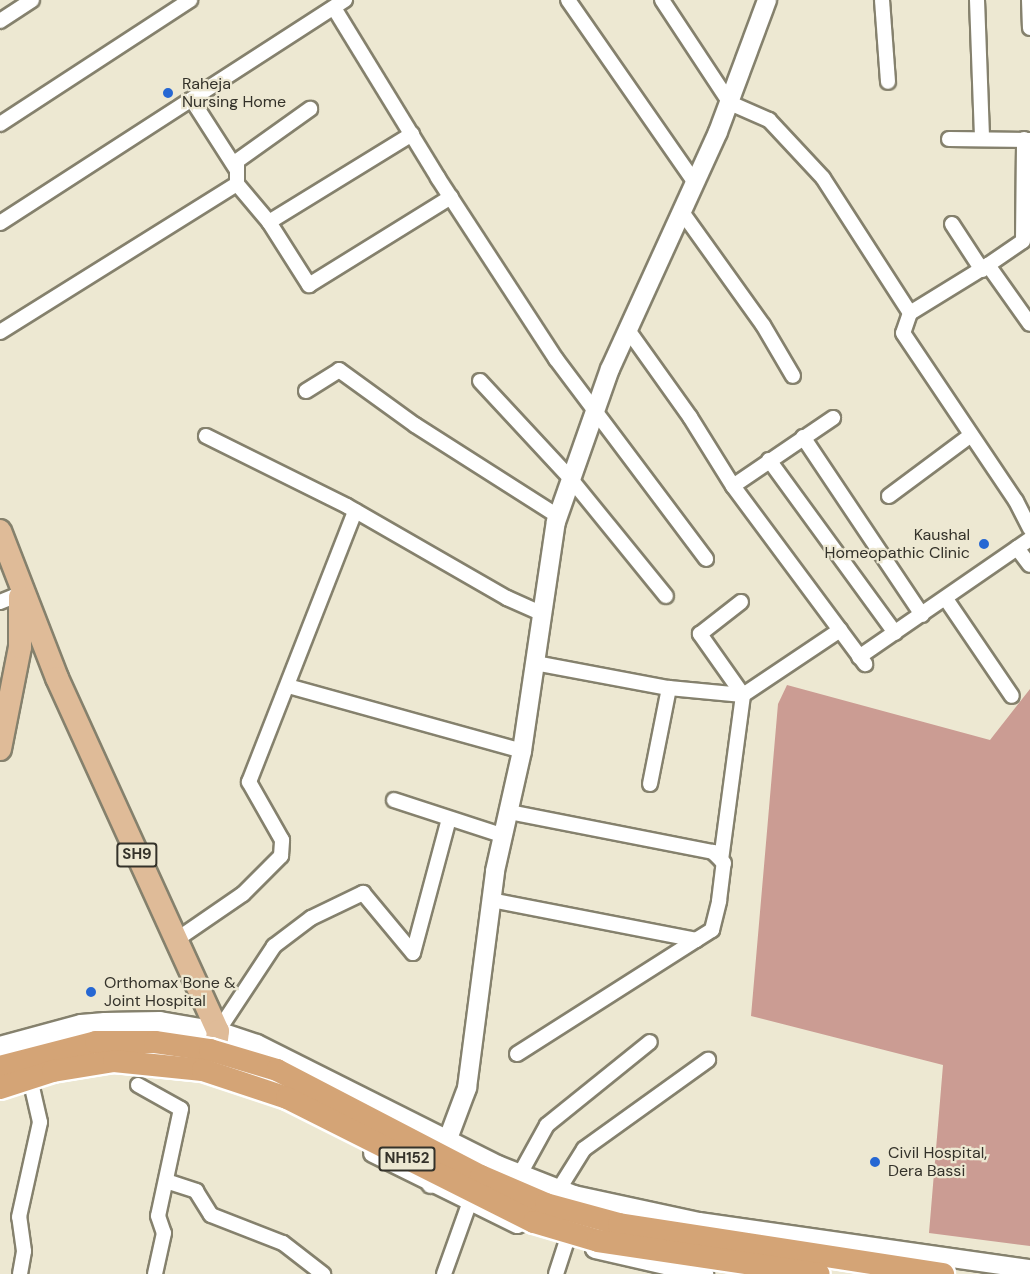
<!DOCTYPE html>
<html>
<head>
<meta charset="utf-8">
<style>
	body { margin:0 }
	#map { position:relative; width:1030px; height:1274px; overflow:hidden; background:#ede8d2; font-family:"DM Sans",sans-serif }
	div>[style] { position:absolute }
	.forest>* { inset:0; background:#cb9c93 }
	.roads { filter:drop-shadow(2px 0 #85816d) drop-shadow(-2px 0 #85816d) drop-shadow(0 2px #85816d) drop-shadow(0 -2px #85816d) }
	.minor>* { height:14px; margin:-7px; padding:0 7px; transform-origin:7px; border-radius:7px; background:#fff }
	.tertiary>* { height:18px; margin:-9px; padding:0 9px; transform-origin:9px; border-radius:9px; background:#fff }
	.primary>* { height:22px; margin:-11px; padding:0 11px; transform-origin:11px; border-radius:11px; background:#dfbb98 }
	.bridges { filter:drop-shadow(2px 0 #fff) drop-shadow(-2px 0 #fff) drop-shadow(0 2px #fff) drop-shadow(0 -2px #fff) }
	.trunk-bridge>* { height:22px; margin:-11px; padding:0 11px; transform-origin:11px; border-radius:11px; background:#d4a476 }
	.dots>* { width:16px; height:16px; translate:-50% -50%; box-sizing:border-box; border:3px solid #ede8d2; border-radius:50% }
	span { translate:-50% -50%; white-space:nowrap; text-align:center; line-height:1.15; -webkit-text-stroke:4.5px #ede8d2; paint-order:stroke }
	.shield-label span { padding:2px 4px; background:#ede8d2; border:2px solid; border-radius:4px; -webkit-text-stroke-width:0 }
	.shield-label { font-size:15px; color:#34322a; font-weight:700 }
	.poi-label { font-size:16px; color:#34322a }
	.left { translate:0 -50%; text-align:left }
	.right { translate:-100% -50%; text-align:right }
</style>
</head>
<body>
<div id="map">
	<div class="forest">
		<div style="clip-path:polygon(787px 685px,990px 740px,1030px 689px,1030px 1246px,929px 1233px,943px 1065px,751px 1016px,778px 704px)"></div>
	</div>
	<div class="roads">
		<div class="minor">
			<div style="left:568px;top:0;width:221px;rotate:55.2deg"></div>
			<div style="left:662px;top:0;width:123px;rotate:56.6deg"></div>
			<div style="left:730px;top:103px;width:43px;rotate:23.6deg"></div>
			<div style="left:769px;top:120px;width:79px;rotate:47deg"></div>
			<div style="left:823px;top:178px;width:161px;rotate:57.2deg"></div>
			<div style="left:910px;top:313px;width:21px;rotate:109deg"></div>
			<div style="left:903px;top:333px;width:202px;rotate:56.1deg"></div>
			<div style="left:1016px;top:501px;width:31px;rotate:63deg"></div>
			<div style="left:882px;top:0;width:82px;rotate:85.8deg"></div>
			<div style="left:977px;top:0;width:138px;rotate:87.9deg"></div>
			<div style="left:1029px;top:0;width:28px;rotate:88deg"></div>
			<div style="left:334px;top:8px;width:199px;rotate:58.5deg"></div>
			<div style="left:438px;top:178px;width:216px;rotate:56.9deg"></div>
			<div style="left:556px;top:359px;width:250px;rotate:53.1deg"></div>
			<div style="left:0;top:21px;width:38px;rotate:-33deg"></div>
			<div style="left:192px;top:100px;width:83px;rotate:57.3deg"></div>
			<div style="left:0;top:124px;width:227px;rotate:-33.1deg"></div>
			<div style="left:949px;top:139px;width:81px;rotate:0.7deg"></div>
			<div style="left:237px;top:184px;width:50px;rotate:49.9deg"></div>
			<div style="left:269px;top:222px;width:168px;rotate:-31.6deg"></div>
			<div style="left:682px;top:212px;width:139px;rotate:54.4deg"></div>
			<div style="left:763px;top:325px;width:59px;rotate:59.5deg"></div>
			<div style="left:269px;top:222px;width:75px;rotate:57.6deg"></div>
			<div style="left:309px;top:285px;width:167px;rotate:-31.8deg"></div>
			<div style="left:0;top:223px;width:411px;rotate:-32.9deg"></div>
			<div style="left:952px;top:224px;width:55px;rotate:56.9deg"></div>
			<div style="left:988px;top:265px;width:42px;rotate:-34.4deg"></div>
			<div style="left:1023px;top:241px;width:102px;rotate:-89.4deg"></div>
			<div style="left:910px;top:313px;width:92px;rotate:-31.6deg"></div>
			<div style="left:988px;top:265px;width:72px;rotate:54.6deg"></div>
			<div style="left:628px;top:330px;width:107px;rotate:54.5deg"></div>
			<div style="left:690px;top:417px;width:81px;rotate:58.1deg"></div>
			<div style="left:733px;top:486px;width:222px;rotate:53.4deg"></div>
			<div style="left:0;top:332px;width:279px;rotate:-32deg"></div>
			<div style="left:237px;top:184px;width:23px;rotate:-90deg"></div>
			<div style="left:237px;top:161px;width:90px;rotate:-35.5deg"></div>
			<div style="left:480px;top:381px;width:132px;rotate:47.1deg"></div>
			<div style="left:570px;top:478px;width:152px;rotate:50.9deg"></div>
			<div style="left:306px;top:391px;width:39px;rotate:-32deg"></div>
			<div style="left:339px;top:370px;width:94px;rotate:35.9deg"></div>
			<div style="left:415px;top:425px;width:169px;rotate:32.5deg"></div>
			<div style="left:206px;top:436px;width:157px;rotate:26.4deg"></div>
			<div style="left:347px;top:506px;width:185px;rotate:29.9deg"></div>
			<div style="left:507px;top:598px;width:39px;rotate:24deg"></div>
			<div style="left:803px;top:437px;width:214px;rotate:56.2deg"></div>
			<div style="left:769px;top:460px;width:214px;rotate:53.9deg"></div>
			<div style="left:733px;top:486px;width:121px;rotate:-34.2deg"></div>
			<div style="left:889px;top:496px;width:102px;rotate:-36.6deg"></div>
			<div style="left:1017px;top:548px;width:21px;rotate:53deg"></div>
			<div style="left:946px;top:599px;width:117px;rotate:55.8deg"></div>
			<div style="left:0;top:602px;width:22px;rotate:-22deg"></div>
			<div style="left:859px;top:657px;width:208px;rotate:-34.6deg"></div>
			<div style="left:535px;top:663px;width:136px;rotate:10.6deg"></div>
			<div style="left:669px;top:688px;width:74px;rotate:5.4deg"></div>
			<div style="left:743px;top:695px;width:117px;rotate:-33.8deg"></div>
			<div style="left:288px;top:686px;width:243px;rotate:15.5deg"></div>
			<div style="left:650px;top:784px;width:98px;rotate:-78.8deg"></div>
			<div style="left:394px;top:800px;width:116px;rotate:18.1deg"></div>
			<div style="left:721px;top:860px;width:166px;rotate:-82.4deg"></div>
			<div style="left:743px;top:695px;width:75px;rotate:-125.2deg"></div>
			<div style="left:700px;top:634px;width:52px;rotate:-38deg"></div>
			<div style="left:491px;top:900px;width:209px;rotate:11deg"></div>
			<div style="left:696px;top:940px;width:19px;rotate:-32deg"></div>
			<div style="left:712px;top:930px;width:30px;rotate:-76deg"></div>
			<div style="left:719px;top:901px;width:38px;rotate:-83deg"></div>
			<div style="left:724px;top:863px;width:16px;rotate:-135deg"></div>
			<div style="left:713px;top:852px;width:207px;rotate:-168.9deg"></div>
			<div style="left:176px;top:940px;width:81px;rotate:-34.5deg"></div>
			<div style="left:243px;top:894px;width:54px;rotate:-45deg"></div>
			<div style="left:281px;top:856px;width:16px;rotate:-86deg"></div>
			<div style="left:282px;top:840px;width:67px;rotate:-119.6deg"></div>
			<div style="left:249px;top:782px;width:291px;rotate:-68.6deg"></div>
			<div style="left:218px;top:1031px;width:102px;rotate:-56.6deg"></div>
			<div style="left:274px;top:946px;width:46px;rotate:-37.1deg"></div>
			<div style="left:311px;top:918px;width:58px;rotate:-25.7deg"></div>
			<div style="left:363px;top:893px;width:78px;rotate:50.2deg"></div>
			<div style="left:413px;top:953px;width:139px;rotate:-75deg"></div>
			<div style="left:517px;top:1054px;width:212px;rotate:-32.5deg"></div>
			<div style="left:138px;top:1085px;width:49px;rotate:29.2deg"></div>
			<div style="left:181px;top:1109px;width:109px;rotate:102.1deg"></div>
			<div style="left:158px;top:1216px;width:18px;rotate:71deg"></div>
			<div style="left:164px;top:1233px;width:42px;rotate:102.4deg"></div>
			<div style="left:520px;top:1174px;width:56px;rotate:-61.1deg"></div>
			<div style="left:547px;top:1125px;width:132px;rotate:-38.9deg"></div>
			<div style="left:166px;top:1181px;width:32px;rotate:18deg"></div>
			<div style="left:196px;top:1191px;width:28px;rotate:58deg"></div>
			<div style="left:211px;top:1215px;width:77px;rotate:21.3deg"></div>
			<div style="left:283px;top:1243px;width:51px;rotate:37.8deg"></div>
			<div style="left:559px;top:1189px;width:47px;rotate:-58deg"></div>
			<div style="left:584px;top:1149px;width:153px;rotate:-35.7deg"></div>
			<div style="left:20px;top:1274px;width:23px;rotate:-80deg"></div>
			<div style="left:24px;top:1251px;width:34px;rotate:-98deg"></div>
			<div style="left:19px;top:1217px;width:97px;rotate:-77.5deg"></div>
			<div style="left:40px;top:1122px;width:37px;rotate:-103deg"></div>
			<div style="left:444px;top:1274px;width:74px;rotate:-70.3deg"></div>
			<div style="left:556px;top:1274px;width:35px;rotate:-72deg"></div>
		</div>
		<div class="tertiary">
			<div style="left:0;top:1046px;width:84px;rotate:-15.2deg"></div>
			<div style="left:81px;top:1024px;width:24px;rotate:-5deg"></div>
			<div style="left:105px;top:1022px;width:55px;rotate:-1deg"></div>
			<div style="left:160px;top:1021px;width:59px;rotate:9.8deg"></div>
			<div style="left:218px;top:1031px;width:41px;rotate:18.4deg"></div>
			<div style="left:257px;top:1044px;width:270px;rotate:26.7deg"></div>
			<div style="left:498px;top:1165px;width:82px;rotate:21.5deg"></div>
			<div style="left:574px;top:1195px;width:128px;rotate:12.2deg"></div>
			<div style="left:699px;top:1222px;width:334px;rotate:8.1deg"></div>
			<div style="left:373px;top:1153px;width:161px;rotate:26.2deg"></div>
			<div style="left:431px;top:1184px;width:103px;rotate:-69.4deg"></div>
			<div style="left:467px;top:1088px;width:219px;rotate:-82.6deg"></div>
			<div style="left:495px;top:871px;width:123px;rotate:-77.3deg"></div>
			<div style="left:522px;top:751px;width:232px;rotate:-81.6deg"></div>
			<div style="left:556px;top:522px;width:162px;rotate:-70.6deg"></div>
			<div style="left:610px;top:369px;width:260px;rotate:-65.5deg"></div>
			<div style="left:718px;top:132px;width:141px;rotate:-69.6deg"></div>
			<div style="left:595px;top:1249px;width:112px;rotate:12.9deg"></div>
		</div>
		<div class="primary">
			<div style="left:0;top:531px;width:158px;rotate:68.8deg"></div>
			<div style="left:57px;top:678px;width:388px;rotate:65.5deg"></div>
			<div style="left:218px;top:1031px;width:38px;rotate:97deg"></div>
			<div style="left:0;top:749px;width:104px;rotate:-78.9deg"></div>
			<div style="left:20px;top:647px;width:50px;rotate:-90deg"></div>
		</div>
	</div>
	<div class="bridges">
		<div class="trunk-bridge">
			<div style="left:0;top:1067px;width:99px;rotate:-14.6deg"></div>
			<div style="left:96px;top:1042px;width:59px"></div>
			<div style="left:155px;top:1042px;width:56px;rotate:8.3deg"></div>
			<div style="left:210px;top:1050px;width:70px;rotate:16.6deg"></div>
			<div style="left:277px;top:1070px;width:230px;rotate:27.5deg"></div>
			<div style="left:481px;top:1176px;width:71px;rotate:23.3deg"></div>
			<div style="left:546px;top:1204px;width:76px;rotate:15.3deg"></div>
			<div style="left:619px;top:1224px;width:328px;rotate:8.8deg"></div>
			<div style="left:0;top:1088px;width:56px;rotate:-17.8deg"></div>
			<div style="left:53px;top:1071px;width:62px;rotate:-9.3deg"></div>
			<div style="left:114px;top:1061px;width:89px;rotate:5.8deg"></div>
			<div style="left:203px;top:1070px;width:89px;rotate:18.4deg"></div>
			<div style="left:287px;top:1098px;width:276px;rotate:26.7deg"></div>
			<div style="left:534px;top:1222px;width:67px;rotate:16.5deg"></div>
			<div style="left:598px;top:1241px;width:223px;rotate:8.5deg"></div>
		</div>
	</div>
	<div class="dots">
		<div style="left:168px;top:93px;background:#2667d3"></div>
		<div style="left:984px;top:544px;background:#2667d3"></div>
		<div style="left:91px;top:992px;background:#2667d3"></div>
		<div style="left:875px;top:1162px;background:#2667d3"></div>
	</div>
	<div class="shield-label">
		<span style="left:137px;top:855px">SH9</span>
		<span style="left:407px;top:1159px">NH152</span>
	</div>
	<div class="poi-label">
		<span class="left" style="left:182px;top:93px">Raheja<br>Nursing Home</span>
		<span class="right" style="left:970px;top:544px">Kaushal<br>Homeopathic Clinic</span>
		<span class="left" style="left:104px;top:992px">Orthomax Bone &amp;<br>Joint Hospital</span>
		<span class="left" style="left:888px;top:1162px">Civil Hospital,<br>Dera Bassi</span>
	</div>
</div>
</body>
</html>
